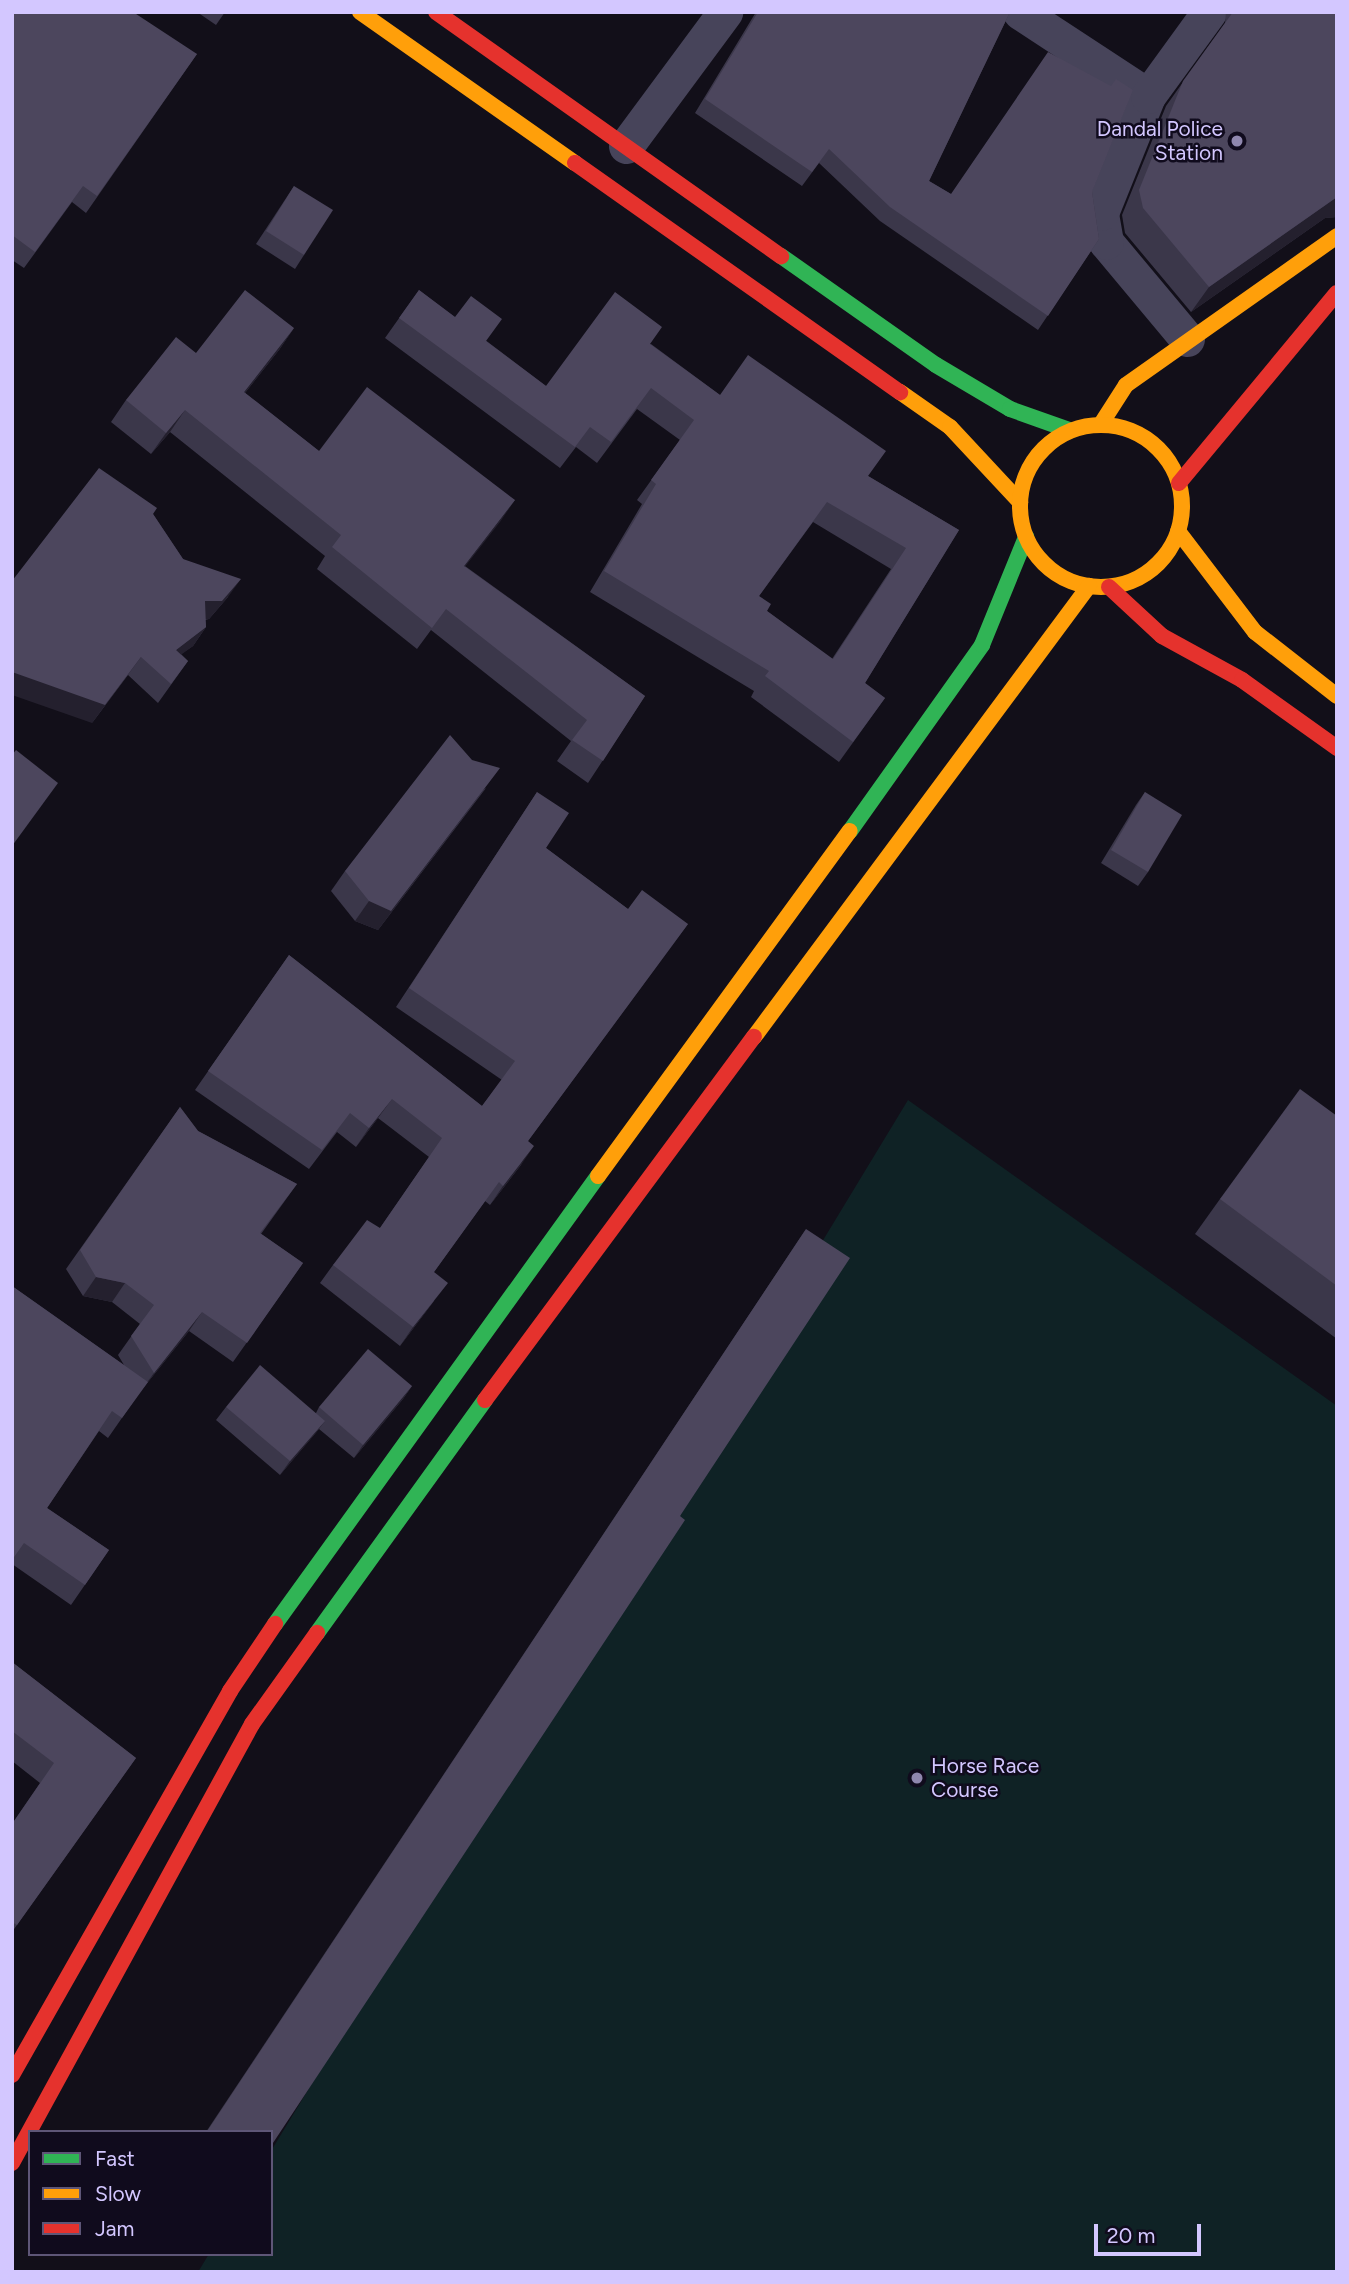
<!DOCTYPE html>
<html>
<head>
<meta charset="utf-8">
<style>
	body { margin:0 }
	#map { position:relative; width:1349px; height:2284px; overflow:hidden; background:#120f19; font-family:Figtree,sans-serif }
	div>[style] { position:absolute }
	.green>* { inset:0; background:#0f2225 }
	.street>* { height:35px; margin:-17.5px; padding:0 17.5px; transform-origin:17.5px; border-radius:17.5px; background:#47445a }
	.fast>* { height:16px; margin:-8px; padding:0 8px; transform-origin:8px; border-radius:8px; background:#30b455 }
	.slow>* { height:16px; margin:-8px; padding:0 8px; transform-origin:8px; border-radius:8px; background:#ff9f0a }
	.slow>.ring { margin:-8px; padding:0; box-sizing:content-box; background:none; border:16px solid #ff9f0a; border-radius:50% }
	.jam>* { height:16px; margin:-8px; padding:0 8px; transform-origin:8px; border-radius:8px; background:#e5322d }
	.wall>* { inset:0; background:#3b374a }
	.shaded-wall>* { inset:0; background:#24202e }
	.building>* { inset:0; background:#4c465d }
	.dots>* { width:19px; height:19px; translate:-50% -50%; box-sizing:border-box; border:4px solid #100b1d; border-radius:50% }
	span { translate:-50% -50%; white-space:nowrap; text-align:center; line-height:1.15; -webkit-text-stroke:5px #100b1d; paint-order:stroke }
	.poi-label { font-size:21px; color:#d3c7ff }
	.right { translate:-100% -50%; text-align:right }
	.left { translate:0 -50%; text-align:left }
	.frame { position:absolute; inset:0; border:14px solid #d3c7ff; pointer-events:none }
	.legend { position:absolute; left:28px; top:2130px; width:245px; height:126px; box-sizing:border-box; background:#100b1d; border:2px solid #5e5677; margin:0; padding:9px 12px; list-style:none; font-size:21px; color:#d3c7ff }
	.legend li { display:flex; align-items:center; gap:14px; height:35px }
	.legend b { width:35px; border:2px solid #5e5677 }
	.scale { position:absolute; left:1094px; top:2224px; width:107px; height:32px; box-sizing:border-box; border:4px solid #d3c7ff; border-top:0; padding-left:9px; font-size:21px; line-height:24px; white-space:nowrap; color:#d3c7ff; -webkit-text-stroke:5px #100b1d; paint-order:stroke }
</style>
</head>
<body>
<div id="map">
	<div class="green">
		<div style="clip-path:polygon(908px 1100px,1337px 1406px,1337px 2272px,198px 2272px,209px 2254px,271px 2254px,271px 2151px)"></div>
	</div>
	<div class="street">
		<div style="left:1020px;top:12px;width:153px;rotate:33.3deg"></div>
		<div style="left:626px;top:146px;width:167px;rotate:-53.5deg"></div>
		<div style="left:1187px;top:339px;width:126px;rotate:-129.9deg"></div>
		<div style="left:1106px;top:242px;width:29px;rotate:-100deg"></div>
		<div style="left:1101px;top:213px;width:126px;rotate:-68.1deg"></div>
		<div style="left:1148px;top:96px;width:104px;rotate:-54deg"></div>
	</div>
	<div class="fast">
		<div style="left:781px;top:256px;width:189px;rotate:35.1deg"></div>
		<div style="left:936px;top:365px;width:86px;rotate:30.7deg"></div>
		<div style="left:1010px;top:409px;width:63px;rotate:19.6deg"></div>
		<div style="left:850px;top:831px;width:228px;rotate:-54.6deg"></div>
		<div style="left:982px;top:645px;width:117px;rotate:-67.8deg"></div>
		<div style="left:275px;top:1624px;width:552px;rotate:-54.21deg"></div>
		<div style="left:317px;top:1633px;width:287px;rotate:-54.2deg"></div>
	</div>
	<div class="slow">
		<div style="left:360px;top:12px;width:263px;rotate:35.1deg"></div>
		<div style="left:900px;top:392px;width:61px;rotate:35deg"></div>
		<div style="left:950px;top:427px;width:103px;rotate:47deg"></div>
		<div style="left:1101px;top:424px;width:46px;rotate:-57.3deg"></div>
		<div style="left:1126px;top:385px;width:258px;rotate:-35.2deg"></div>
		<div class="ring" style="left:1020px;top:425px;width:146px;height:146px"></div>
		<div style="left:1178px;top:531px;width:127px;rotate:52.7deg"></div>
		<div style="left:1255px;top:632px;width:104px;rotate:38deg"></div>
		<div style="left:754px;top:1037px;width:562px;rotate:-53.4deg"></div>
		<div style="left:598px;top:1176px;width:427px;rotate:-53.9deg"></div>
	</div>
	<div class="jam">
		<div style="left:436px;top:12px;width:423px;rotate:35.3deg"></div>
		<div style="left:575px;top:163px;width:398px;rotate:35.2deg"></div>
		<div style="left:1179px;top:483px;width:247px;rotate:-50.3deg"></div>
		<div style="left:1109px;top:587px;width:72px;rotate:42.8deg"></div>
		<div style="left:1162px;top:636px;width:91px;rotate:28.8deg"></div>
		<div style="left:1242px;top:680px;width:117px;rotate:35.6deg"></div>
		<div style="left:485px;top:1400px;width:452px;rotate:-53.5deg"></div>
		<div style="left:12px;top:2075px;width:442px;rotate:-60.4deg"></div>
		<div style="left:230px;top:1691px;width:81px;rotate:-56.1deg"></div>
		<div style="left:12px;top:2163px;width:500px;rotate:-61.33deg"></div>
		<div style="left:252px;top:1724px;width:112px;rotate:-54.5deg"></div>
	</div>
	<div class="wall">
		<div style="clip-path:polygon(12px 12px,197px 54px,86px 213px,72px 202px,24px 268px,12px 260px)"></div>
		<div style="clip-path:polygon(197px 12px,225px 12px,216px 25px)"></div>
		<div style="clip-path:polygon(756px 12px,1010px 12px,929px 181px,951px 194px,1092px 192px,1099px 239px,1038px 330px,880px 221px,819px 163px,802px 186px,695px 113px)"></div>
		<div style="clip-path:polygon(1226px 12px,1337px 12px,1337px 217px,1325px 218px,1191px 312px,1125px 233px,1122px 215px,1166px 106px,1225px 23px)"></div>
		<div style="clip-path:polygon(294px 186px,304px 255px,295px 269px,256px 244px)"></div>
		<div style="clip-path:polygon(evenodd,419px 290px,546px 386px,651px 344px,720px 395px,868px 476px,959px 530px,865px 683px,885px 698px,839px 762px,751px 697px,754px 691px,590px 592px,642px 504px,637px 500px,680px 440px,637px 409px,597px 463px,576px 447px,560px 468px,385px 338px,419px 290px,813px 522px,891px 569px,832px 659px,767px 611px,759px 596px,813px 522px)"></div>
		<div style="clip-path:polygon(294px 328px,279px 350px,245px 393px,319px 451px,515px 500px,465px 566px,645px 696px,588px 783px,557px 761px,571px 741px,431px 630px,417px 649px,317px 569px,325px 556px,170px 432px,151px 454px,111px 422px,126px 400px,196px 353px)"></div>
		<div style="clip-path:polygon(153px 514px,183px 559px,228px 597px,209px 619px,205px 620px,206px 627px,193px 646px,181px 654px,188px 661px,158px 703px,128px 675px,92px 723px)"></div>
		<div style="clip-path:polygon(486px 788px,378px 930px,355px 921px,331px 891px,345px 871px)"></div>
		<div style="clip-path:polygon(537px 792px,546px 848px,628px 909px,688px 924px,528px 1141px,521px 1165px,490px 1205px,485px 1201px,434px 1272px,434px 1301px,400px 1346px,320px 1283px,333px 1265px,380px 1228px,429px 1157px,378px 1118px,356px 1147px,337px 1132px,309px 1169px,195px 1090px,289px 955px,482px 1106px,502px 1080px,396px 1007px)"></div>
		<div style="clip-path:polygon(1145px 792px,1148px 872px,1138px 886px,1101px 863px,1136px 805px)"></div>
		<div style="clip-path:polygon(180px 1107px,198px 1131px,297px 1184px,261px 1234px,303px 1263px,233px 1362px,189px 1331px,140px 1392px,108px 1438px,99px 1431px,47px 1508px,109px 1550px,71px 1605px,12px 1564px,12px 1286px,124px 1365px,118px 1355px,140px 1324px,112px 1302px,83px 1296px,66px 1269px)"></div>
		<div style="clip-path:polygon(1337px 1116px,1337px 1339px,1195px 1234px,1220px 1199px)"></div>
		<div style="clip-path:polygon(806px 1229px,680px 1516px,271px 2132px,206px 2132px)"></div>
		<div style="clip-path:polygon(412px 1386px,403px 1399px,354px 1458px,319px 1429px,280px 1475px,216px 1420px,226px 1407px,316px 1413px,319px 1407px)"></div>
		<div style="clip-path:polygon(12px 1662px,136px 1758px,12px 1932px,12px 1824px,40px 1783px,12px 1761px)"></div>
	</div>
	<div class="shaded-wall">
		<div style="clip-path:polygon(1337px 197px,1337px 217px,1325px 218px,1191px 312px,1209px 287px)"></div>
		<div style="clip-path:polygon(294px 328px,279px 350px,229px 413px,244px 392px)"></div>
		<div style="clip-path:polygon(185px 410px,170px 432px,151px 454px,166px 433px)"></div>
		<div style="clip-path:polygon(515px 500px,500px 522px,449px 587px,464px 566px)"></div>
		<div style="clip-path:polygon(241px 579px,228px 597px,209px 619px,192px 620px,205px 601px)"></div>
		<div style="clip-path:polygon(206px 627px,193px 646px,163px 668px,176px 650px)"></div>
		<div style="clip-path:polygon(141px 657px,92px 723px,12px 695px,12px 672px)"></div>
		<div style="clip-path:polygon(500px 768px,378px 930px,355px 921px,369px 901px)"></div>
		<div style="clip-path:polygon(688px 924px,675px 942px,514px 1160px,528px 1141px)"></div>
		<div style="clip-path:polygon(392px 1099px,378px 1118px,356px 1147px,369px 1128px)"></div>
		<div style="clip-path:polygon(534px 1146px,521px 1165px,490px 1205px,503px 1186px)"></div>
		<div style="clip-path:polygon(96px 1277px,125px 1283px,112px 1302px,83px 1296px)"></div>
		<div style="clip-path:polygon(448px 1283px,434px 1301px,400px 1346px,413px 1327px)"></div>
		<div style="clip-path:polygon(202px 1312px,189px 1331px,140px 1392px,154px 1373px)"></div>
		<div style="clip-path:polygon(412px 1386px,403px 1399px,354px 1458px,363px 1445px)"></div>
		<div style="clip-path:polygon(325px 1421px,315px 1434px,280px 1475px,290px 1461px)"></div>
	</div>
	<div class="building">
		<div style="clip-path:polygon(12px 12px,133px 12px,197px 54px,97px 196px,83px 186px,35px 252px,12px 235px)"></div>
		<div style="clip-path:polygon(758px 12px,1010px 12px,929px 181px,951px 194px,1048px 52px,1111px 86px,1116px 79px,1133px 90px,1092px 192px,1099px 239px,1048px 316px,890px 207px,829px 149px,812px 172px,705px 99px)"></div>
		<div style="clip-path:polygon(1233px 12px,1337px 12px,1337px 197px,1209px 287px,1143px 208px,1139px 190px,1183px 81px)"></div>
		<div style="clip-path:polygon(294px 186px,333px 210px,304px 255px,266px 231px)"></div>
		<div style="clip-path:polygon(245px 290px,294px 328px,244px 392px,319px 451px,367px 387px,515px 500px,464px 566px,645px 696px,603px 761px,572px 740px,587px 720px,446px 609px,432px 628px,332px 547px,341px 535px,185px 410px,166px 433px,126px 400px,176px 337px,196px 353px)"></div>
		<div style="clip-path:polygon(evenodd,419px 290px,455px 317px,471px 296px,502px 319px,486px 341px,546px 386px,615px 292px,662px 327px,650px 344px,720px 395px,748px 355px,886px 451px,868px 476px,959px 530px,865px 683px,885px 698px,853px 742px,765px 676px,769px 671px,604px 571px,656px 484px,651px 480px,694px 420px,651px 388px,611px 442px,590px 427px,575px 447px,399px 318px,419px 290px,827px 502px,906px 548px,833px 659px,767px 611px,771px 604px,759px 596px,827px 502px)"></div>
		<div style="clip-path:polygon(99px 468px,157px 508px,153px 514px,183px 559px,241px 579px,222px 601px,205px 601px,206px 627px,176px 650px,188px 661px,171px 684px,141px 657px,105px 705px,12px 672px,12px 581px)"></div>
		<div style="clip-path:polygon(450px 735px,472px 760px,500px 768px,391px 911px,369px 901px,345px 871px)"></div>
		<div style="clip-path:polygon(16px 750px,58px 783px,12px 846px,12px 755px)"></div>
		<div style="clip-path:polygon(537px 792px,569px 813px,546px 848px,628px 909px,642px 890px,688px 924px,528px 1141px,534px 1146px,503px 1186px,499px 1182px,434px 1272px,448px 1283px,413px 1327px,333px 1265px,367px 1220px,380px 1228px,442px 1138px,392px 1099px,369px 1128px,350px 1113px,322px 1150px,208px 1071px,289px 955px,482px 1106px,515px 1061px,409px 988px)"></div>
		<div style="clip-path:polygon(1145px 792px,1182px 815px,1148px 872px,1111px 850px)"></div>
		<div style="clip-path:polygon(1300px 1089px,1337px 1116px,1337px 1286px,1220px 1199px)"></div>
		<div style="clip-path:polygon(180px 1107px,198px 1131px,297px 1184px,260px 1233px,303px 1263px,247px 1343px,202px 1312px,154px 1373px,131px 1336px,154px 1305px,125px 1283px,96px 1277px,80px 1250px)"></div>
		<div style="clip-path:polygon(806px 1229px,850px 1258px,680px 1516px,685px 1520px,271px 2146px,271px 2132px,211px 2132px,208px 2130px)"></div>
		<div style="clip-path:polygon(12px 1286px,148px 1382px,122px 1418px,112px 1411px,47px 1508px,109px 1550px,85px 1585px,24px 1543px,12px 1560px)"></div>
		<div style="clip-path:polygon(368px 1349px,412px 1386px,363px 1445px,319px 1407px)"></div>
		<div style="clip-path:polygon(260px 1365px,325px 1421px,290px 1461px,226px 1407px)"></div>
		<div style="clip-path:polygon(12px 1662px,136px 1758px,17px 1925px,12px 1922px,12px 1824px,54px 1763px,12px 1731px)"></div>
	</div>
	<div class="dots">
		<div style="left:1237px;top:141px;background:#8f87ae"></div>
		<div style="left:917px;top:1778px;background:#8f87ae"></div>
	</div>
	<div class="poi-label">
		<span class="right" style="left:1223px;top:141px">Dandal Police<br>Station</span>
		<span class="left" style="left:931px;top:1778px">Horse Race<br>Course</span>
	</div>
	<div class="frame"></div>
	<ul class="legend">
	<li><b style="height:9px;background:#30b455"></b>Fast</li>
	<li><b style="height:9px;background:#ff9f0a"></b>Slow</li>
	<li><b style="height:9px;background:#e5322d"></b>Jam</li>
	</ul>
	<div class="scale">20 m</div>
</div>
</body>
</html>
